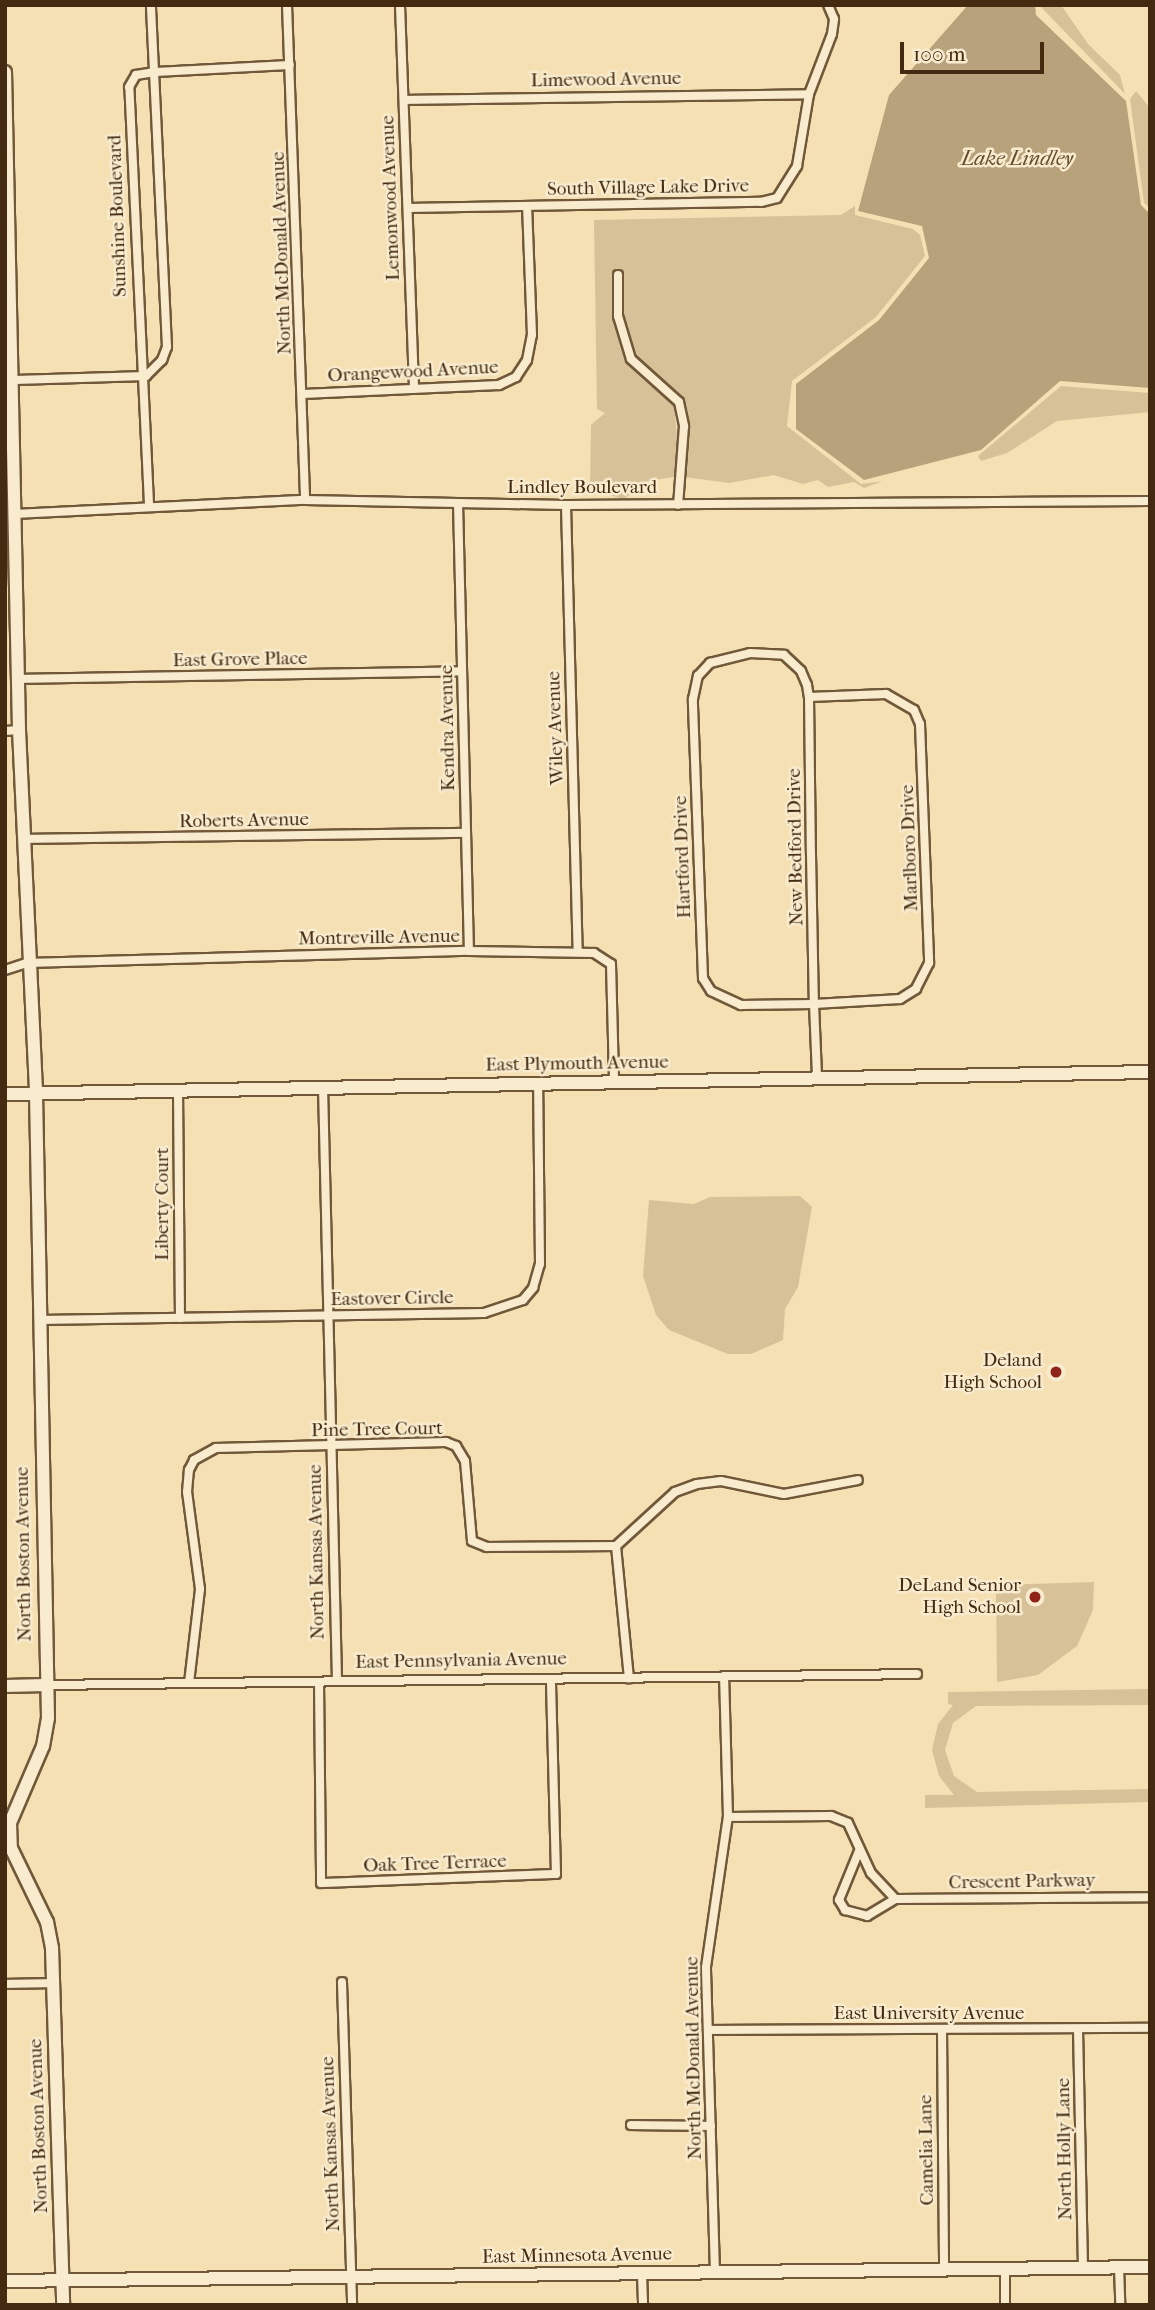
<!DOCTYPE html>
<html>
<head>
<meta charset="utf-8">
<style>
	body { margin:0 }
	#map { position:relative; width:1155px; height:2310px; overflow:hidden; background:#f5e0b4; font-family:"IM FELL French Canon",serif }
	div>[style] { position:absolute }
	.green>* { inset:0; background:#d7c198 }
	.water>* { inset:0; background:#b8a27c }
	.roads { filter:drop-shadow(2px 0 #705839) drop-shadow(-2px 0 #705839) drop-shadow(0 2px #705839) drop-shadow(0 -2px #705839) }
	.street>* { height:8px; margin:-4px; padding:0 4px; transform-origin:4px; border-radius:4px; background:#f8ebce }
	.secondary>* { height:12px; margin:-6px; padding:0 6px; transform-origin:6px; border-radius:6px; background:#f8ebce }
	.dots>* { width:19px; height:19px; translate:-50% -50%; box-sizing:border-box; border:4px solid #f8ebce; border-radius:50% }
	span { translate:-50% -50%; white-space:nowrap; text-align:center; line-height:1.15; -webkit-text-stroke:5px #f8ebce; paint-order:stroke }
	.street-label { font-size:19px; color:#432a10 }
	.poi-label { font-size:19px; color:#432a10 }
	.right { translate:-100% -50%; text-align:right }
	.water-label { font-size:21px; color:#664e30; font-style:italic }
	.frame { position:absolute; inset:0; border:7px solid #432a10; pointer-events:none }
	.scale { position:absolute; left:900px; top:42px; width:144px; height:32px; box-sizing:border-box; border:4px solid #432a10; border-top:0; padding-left:9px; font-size:21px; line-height:24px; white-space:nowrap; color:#432a10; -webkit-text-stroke:5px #f8ebce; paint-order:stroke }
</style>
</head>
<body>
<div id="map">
	<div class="green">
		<div style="clip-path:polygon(1039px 5px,1061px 5px,1088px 44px,1120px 75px,1125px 94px)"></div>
		<div style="clip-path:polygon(1136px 91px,1150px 108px,1150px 208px,1144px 203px,1130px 99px)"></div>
		<div style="clip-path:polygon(855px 206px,855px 215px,913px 229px,920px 235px,925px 256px,876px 317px,792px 381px,787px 426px,861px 484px,883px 481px,864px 488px,854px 482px,828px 487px,818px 480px,803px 484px,774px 475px,729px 483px,684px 477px,689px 425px,683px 401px,635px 356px,623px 316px,623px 270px,614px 270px,613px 318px,622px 351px,639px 376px,674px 405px,678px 447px,674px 477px,648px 481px,624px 499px,590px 490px,591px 425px,605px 413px,597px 409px,594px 220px,841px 215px)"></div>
		<div style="clip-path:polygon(1061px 386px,1150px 393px,1150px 412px,1057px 421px,1007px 453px,981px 461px,978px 456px)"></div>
		<div style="clip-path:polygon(800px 1196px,812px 1207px,798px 1287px,785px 1309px,783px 1340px,751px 1354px,728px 1354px,669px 1330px,656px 1315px,643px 1276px,649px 1200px,694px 1204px,710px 1197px)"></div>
		<div style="clip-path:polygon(1094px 1582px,1093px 1610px,1077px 1646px,1038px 1675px,997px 1682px,996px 1590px,1001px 1585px)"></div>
		<div style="clip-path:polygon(1150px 1689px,1150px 1705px,976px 1706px,953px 1723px,945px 1750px,954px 1776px,977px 1792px,1150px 1789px,1150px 1802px,925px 1808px,925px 1795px,954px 1795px,939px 1776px,932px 1750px,938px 1724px,953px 1705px,948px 1704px,948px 1692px)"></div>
	</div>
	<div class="water">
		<div style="clip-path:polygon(968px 5px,1035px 5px,1036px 15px,1126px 101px,1141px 205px,1150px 214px,1150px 388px,1060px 381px,981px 450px,864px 480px,796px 429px,796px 384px,879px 320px,929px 258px,922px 226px,858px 211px,889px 95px)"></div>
	</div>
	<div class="roads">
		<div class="street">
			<div style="left:287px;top:5px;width:495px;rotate:87.9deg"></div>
			<div style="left:400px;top:5px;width:384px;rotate:87.9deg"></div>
			<div style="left:404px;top:100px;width:405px;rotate:-0.8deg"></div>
			<div style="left:408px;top:208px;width:353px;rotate:-1deg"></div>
			<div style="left:761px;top:202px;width:16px;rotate:-14deg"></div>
			<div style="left:777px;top:198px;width:38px;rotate:-58deg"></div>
			<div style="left:797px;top:166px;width:73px;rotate:-80.5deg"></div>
			<div style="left:809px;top:94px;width:64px;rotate:-69deg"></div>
			<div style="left:832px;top:34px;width:15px;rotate:-82deg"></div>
			<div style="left:834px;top:19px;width:15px;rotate:-113deg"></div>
			<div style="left:618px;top:275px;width:41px;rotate:90deg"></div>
			<div style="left:618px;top:316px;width:45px;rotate:73.2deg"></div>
			<div style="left:631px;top:359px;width:64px;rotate:41.9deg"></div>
			<div style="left:679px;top:402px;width:25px;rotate:78deg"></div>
			<div style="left:684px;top:426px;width:79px;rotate:94.3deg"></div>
			<div style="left:146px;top:376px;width:23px;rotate:-45deg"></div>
			<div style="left:162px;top:360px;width:14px;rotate:-69deg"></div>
			<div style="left:167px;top:347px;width:342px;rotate:-92.7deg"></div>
			<div style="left:15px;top:380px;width:131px;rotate:-1.7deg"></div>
			<div style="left:303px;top:394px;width:196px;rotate:-2.6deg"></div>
			<div style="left:499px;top:385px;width:19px;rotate:-25deg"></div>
			<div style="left:516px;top:377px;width:20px;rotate:-57deg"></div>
			<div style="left:527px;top:360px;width:25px;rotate:-79deg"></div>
			<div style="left:532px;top:335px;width:129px;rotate:-92.2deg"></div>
			<div style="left:458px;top:503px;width:448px;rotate:88.6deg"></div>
			<div style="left:149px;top:504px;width:417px;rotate:-92.7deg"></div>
			<div style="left:129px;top:87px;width:14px;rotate:-60deg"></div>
			<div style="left:136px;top:75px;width:19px;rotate:-9deg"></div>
			<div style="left:155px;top:72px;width:135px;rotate:-3deg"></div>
			<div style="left:566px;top:505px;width:446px;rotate:88.5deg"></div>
			<div style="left:14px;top:514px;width:291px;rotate:-2.8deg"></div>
			<div style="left:305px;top:500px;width:261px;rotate:1.1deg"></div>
			<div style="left:566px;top:505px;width:584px;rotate:-0.39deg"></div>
			<div style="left:18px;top:679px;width:444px;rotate:-1deg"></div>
			<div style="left:809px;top:697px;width:77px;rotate:-2.2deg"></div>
			<div style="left:886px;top:694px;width:32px;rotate:30deg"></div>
			<div style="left:914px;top:710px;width:15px;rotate:67deg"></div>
			<div style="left:920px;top:724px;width:239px;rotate:87.8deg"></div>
			<div style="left:929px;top:963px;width:29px;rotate:117deg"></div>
			<div style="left:916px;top:989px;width:19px;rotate:148deg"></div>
			<div style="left:900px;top:999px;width:86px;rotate:176.7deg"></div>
			<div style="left:814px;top:1004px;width:73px;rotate:179.2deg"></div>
			<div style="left:741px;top:1005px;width:33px;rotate:-155deg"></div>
			<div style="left:711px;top:991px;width:15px;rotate:-122deg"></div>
			<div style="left:703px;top:978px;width:279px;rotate:-92.1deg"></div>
			<div style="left:693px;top:699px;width:24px;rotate:-78deg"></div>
			<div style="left:698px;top:676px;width:18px;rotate:-47deg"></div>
			<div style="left:710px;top:663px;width:41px;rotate:-14deg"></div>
			<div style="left:750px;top:653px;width:34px;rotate:3deg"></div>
			<div style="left:784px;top:655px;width:23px;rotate:43deg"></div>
			<div style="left:801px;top:671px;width:15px;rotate:67deg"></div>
			<div style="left:807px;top:685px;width:12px;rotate:81deg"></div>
			<div style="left:809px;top:697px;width:157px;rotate:89.3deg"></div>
			<div style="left:811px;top:854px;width:150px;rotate:88.9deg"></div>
			<div style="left:814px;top:1004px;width:73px;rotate:87.6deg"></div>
			<div style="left:5px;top:731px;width:14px;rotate:-4deg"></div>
			<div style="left:23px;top:839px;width:443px;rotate:-0.8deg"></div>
			<div style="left:5px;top:970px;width:23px;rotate:-18deg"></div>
			<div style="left:27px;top:963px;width:442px;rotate:-1.6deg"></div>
			<div style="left:469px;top:951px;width:125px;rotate:0.9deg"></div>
			<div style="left:594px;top:953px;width:20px;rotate:33deg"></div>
			<div style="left:611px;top:964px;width:118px;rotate:88.5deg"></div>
			<div style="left:323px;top:1086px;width:595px;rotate:88.65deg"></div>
			<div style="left:178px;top:1090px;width:228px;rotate:89.5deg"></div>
			<div style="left:39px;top:1320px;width:445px;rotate:-0.9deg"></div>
			<div style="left:484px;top:1313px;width:41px;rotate:-18.4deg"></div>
			<div style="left:523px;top:1300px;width:16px;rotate:-50deg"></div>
			<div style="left:533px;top:1288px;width:25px;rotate:-74deg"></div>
			<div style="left:540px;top:1264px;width:179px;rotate:-90.6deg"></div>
			<div style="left:616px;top:1546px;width:80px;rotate:-42.5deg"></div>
			<div style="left:675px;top:1492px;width:23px;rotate:-20deg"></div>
			<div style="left:697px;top:1484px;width:24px;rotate:-7deg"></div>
			<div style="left:721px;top:1481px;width:64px;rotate:11.7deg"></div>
			<div style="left:784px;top:1494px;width:75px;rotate:-10.7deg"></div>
			<div style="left:616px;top:1546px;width:133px;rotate:84.4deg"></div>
			<div style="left:319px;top:1682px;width:201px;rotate:89.4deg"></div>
			<div style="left:321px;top:1883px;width:235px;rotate:-2.2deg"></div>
			<div style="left:556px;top:1874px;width:195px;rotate:-91.5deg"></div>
			<div style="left:189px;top:1683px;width:95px;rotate:-83.3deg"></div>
			<div style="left:200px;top:1589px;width:98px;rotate:-97.6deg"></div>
			<div style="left:187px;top:1492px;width:22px;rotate:-85deg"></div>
			<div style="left:189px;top:1470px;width:11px;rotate:-63deg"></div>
			<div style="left:194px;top:1460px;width:25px;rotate:-29deg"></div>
			<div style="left:216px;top:1448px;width:230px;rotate:-1.5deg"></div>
			<div style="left:446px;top:1442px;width:11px;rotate:22deg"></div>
			<div style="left:456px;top:1446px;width:17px;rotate:59deg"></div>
			<div style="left:465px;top:1461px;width:80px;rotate:85deg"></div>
			<div style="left:472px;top:1541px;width:16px;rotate:22deg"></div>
			<div style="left:487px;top:1547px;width:129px;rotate:-0.4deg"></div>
			<div style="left:46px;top:1685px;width:871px;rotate:-0.72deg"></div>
			<div style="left:728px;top:1817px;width:103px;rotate:-0.6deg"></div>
			<div style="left:831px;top:1816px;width:18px;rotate:22deg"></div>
			<div style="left:848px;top:1823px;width:55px;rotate:65.3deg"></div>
			<div style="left:871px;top:1873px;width:35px;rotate:47deg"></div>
			<div style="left:895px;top:1899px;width:255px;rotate:-0.4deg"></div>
			<div style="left:859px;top:1851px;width:53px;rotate:112.2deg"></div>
			<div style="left:839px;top:1900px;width:12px;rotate:59deg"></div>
			<div style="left:845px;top:1910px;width:23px;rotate:15deg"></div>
			<div style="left:867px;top:1916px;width:33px;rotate:-31deg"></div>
			<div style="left:342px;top:1982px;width:323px;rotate:88.2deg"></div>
			<div style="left:5px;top:1984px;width:49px;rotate:-1.2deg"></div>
			<div style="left:1078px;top:2029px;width:239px;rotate:88.8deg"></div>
			<div style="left:708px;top:2030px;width:442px;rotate:-0.3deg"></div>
			<div style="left:942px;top:2030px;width:240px;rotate:89.5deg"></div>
			<div style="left:631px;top:2125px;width:80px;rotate:0.7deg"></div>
			<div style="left:1119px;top:2267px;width:38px;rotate:88deg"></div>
			<div style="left:1005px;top:2269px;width:36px;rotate:90deg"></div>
			<div style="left:715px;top:2273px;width:306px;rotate:-91.7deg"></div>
			<div style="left:706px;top:1967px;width:152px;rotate:-81.7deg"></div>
			<div style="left:728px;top:1817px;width:141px;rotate:-91.6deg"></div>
			<div style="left:642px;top:2274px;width:31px;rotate:88deg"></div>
		</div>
		<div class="secondary">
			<div style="left:5px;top:72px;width:658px;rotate:88.78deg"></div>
			<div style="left:19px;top:730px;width:363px;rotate:87.3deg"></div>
			<div style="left:36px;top:1093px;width:625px;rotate:88.9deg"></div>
			<div style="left:48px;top:1718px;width:28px;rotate:100deg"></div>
			<div style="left:43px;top:1746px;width:84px;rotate:113.2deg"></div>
			<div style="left:10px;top:1823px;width:25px;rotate:88deg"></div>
			<div style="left:11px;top:1848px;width:82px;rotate:64.1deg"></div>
			<div style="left:47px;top:1922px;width:26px;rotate:79deg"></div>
			<div style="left:52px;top:1948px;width:357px;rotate:88.2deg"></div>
			<div style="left:5px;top:1094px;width:1145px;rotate:-1.1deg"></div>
			<div style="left:5px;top:1686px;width:41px;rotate:-1.4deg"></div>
			<div style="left:5px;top:2281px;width:1145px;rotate:-0.7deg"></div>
		</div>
	</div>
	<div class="dots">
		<div style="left:1056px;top:1372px;background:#8f2418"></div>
		<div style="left:1035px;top:1597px;background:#8f2418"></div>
	</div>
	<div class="street-label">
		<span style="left:606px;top:80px;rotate:-1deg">Limewood Avenue</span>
		<span style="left:648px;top:188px;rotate:-1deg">South Village Lake Drive</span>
		<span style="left:391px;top:198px;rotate:-92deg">Lemonwood Avenue</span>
		<span style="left:118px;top:216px;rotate:-92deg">Sunshine Boulevard</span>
		<span style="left:282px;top:253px;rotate:-92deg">North McDonald Avenue</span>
		<span style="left:413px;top:372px;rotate:-3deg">Orangewood Avenue</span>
		<span style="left:582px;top:488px">Lindley Boulevard</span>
		<span style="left:240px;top:660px;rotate:-1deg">East Grove Place</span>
		<span style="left:448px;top:728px;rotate:-91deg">Kendra Avenue</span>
		<span style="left:556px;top:728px;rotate:-92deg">Wiley Avenue</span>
		<span style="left:244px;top:821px;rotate:-1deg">Roberts Avenue</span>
		<span style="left:796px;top:847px;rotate:-91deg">New Bedford Drive</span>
		<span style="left:910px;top:848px;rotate:-92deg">Marlboro Drive</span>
		<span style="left:683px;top:857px;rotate:-92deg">Hartford Drive</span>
		<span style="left:379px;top:938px;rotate:-1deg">Montreville Avenue</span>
		<span style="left:577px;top:1064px;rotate:-1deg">East Plymouth Avenue</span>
		<span style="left:163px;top:1204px;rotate:-90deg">Liberty Court</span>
		<span style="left:392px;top:1299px;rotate:-1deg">Eastover Circle</span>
		<span style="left:377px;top:1430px;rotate:-1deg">Pine Tree Court</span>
		<span style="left:317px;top:1552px;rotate:-91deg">North Kansas Avenue</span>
		<span style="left:24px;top:1554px;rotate:-91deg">North Boston Avenue</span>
		<span style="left:461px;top:1661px;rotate:-1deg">East Pennsylvania Avenue</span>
		<span style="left:435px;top:1864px;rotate:-2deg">Oak Tree Terrace</span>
		<span style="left:1022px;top:1882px;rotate:-1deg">Crescent Parkway</span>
		<span style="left:929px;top:2014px">East University Avenue</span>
		<span style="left:694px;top:2058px;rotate:-91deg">North McDonald Avenue</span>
		<span style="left:39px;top:2126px;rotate:-92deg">North Boston Avenue</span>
		<span style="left:331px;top:2144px;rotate:-92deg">North Kansas Avenue</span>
		<span style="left:1065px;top:2149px;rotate:-91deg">North Holly Lane</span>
		<span style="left:927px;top:2150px;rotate:-91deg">Camelia Lane</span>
		<span style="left:577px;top:2256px;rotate:-1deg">East Minnesota Avenue</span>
	</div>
	<div class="poi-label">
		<span class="right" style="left:1042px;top:1372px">Deland<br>High School</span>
		<span class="right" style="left:1021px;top:1597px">DeLand Senior<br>High School</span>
	</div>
	<div class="water-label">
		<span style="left:1017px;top:158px">Lake Lindley</span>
	</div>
	<div class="frame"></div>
	<div class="scale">100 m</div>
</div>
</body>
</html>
